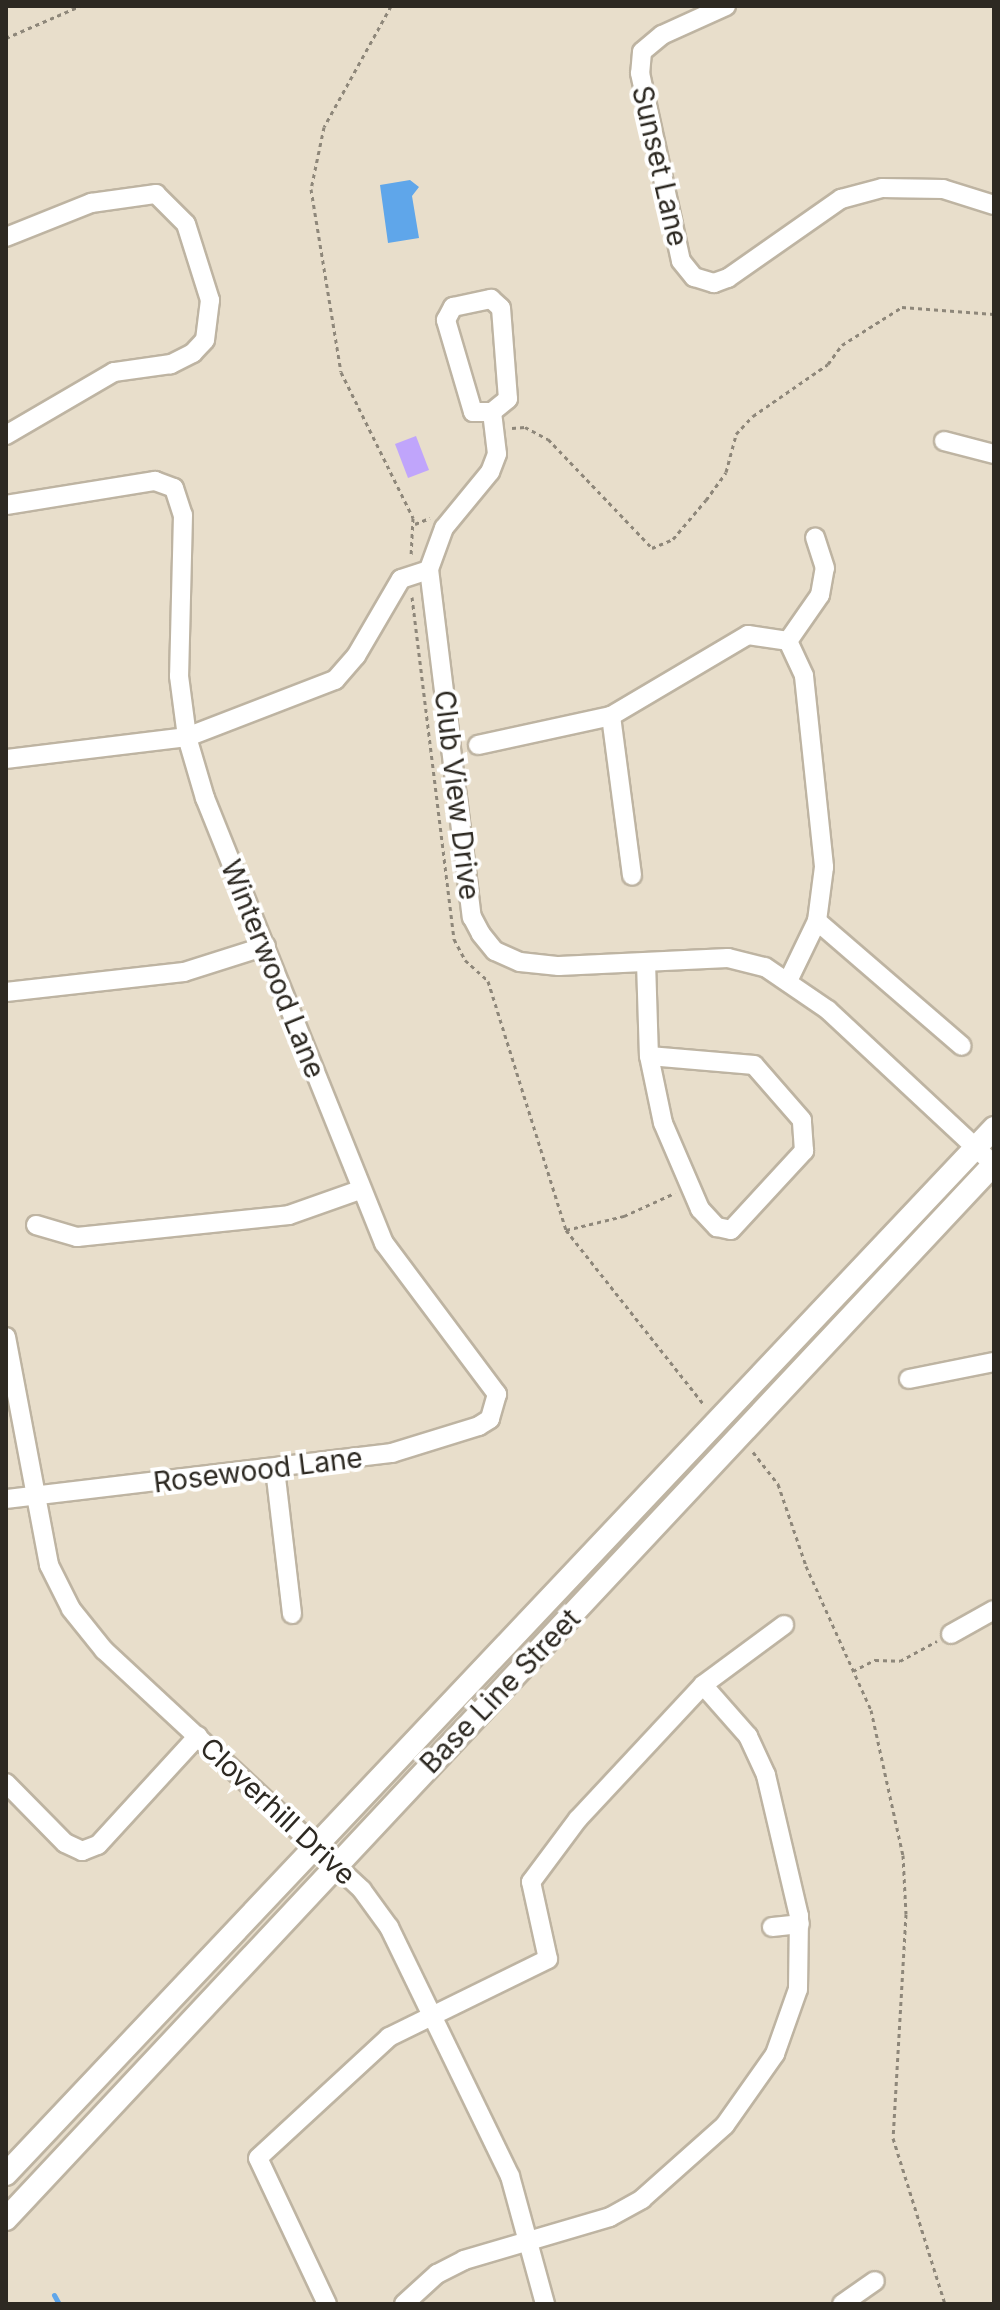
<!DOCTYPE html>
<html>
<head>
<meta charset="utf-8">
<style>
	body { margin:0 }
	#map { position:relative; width:1000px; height:2310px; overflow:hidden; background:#e8decb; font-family:Inter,sans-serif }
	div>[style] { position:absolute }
	.water>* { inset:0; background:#5fa6ea }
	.stream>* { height:5px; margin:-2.5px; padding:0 2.5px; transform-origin:2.5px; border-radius:2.5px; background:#5fa6ea }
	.building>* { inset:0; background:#c0a5fb }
	.path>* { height:3px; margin-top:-1.5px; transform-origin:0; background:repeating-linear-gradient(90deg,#8e877a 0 4px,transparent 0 8px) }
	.roads { filter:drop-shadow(2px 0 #beb4a2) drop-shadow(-2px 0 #beb4a2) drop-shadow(0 2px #beb4a2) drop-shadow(0 -2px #beb4a2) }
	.minor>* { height:18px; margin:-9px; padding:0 9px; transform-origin:9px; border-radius:9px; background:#fff }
	.major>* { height:22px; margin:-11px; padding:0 11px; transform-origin:11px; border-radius:11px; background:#fff }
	span { translate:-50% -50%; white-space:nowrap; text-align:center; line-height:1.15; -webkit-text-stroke:8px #fff; paint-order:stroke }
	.street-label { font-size:28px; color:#2d2922 }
	.frame { position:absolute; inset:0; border:8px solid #2d2922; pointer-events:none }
</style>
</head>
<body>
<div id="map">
	<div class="water">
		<div style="clip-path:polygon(410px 180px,419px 187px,412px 196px,419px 238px,388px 243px,380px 185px)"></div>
	</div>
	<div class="stream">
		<div style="left:54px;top:2295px;width:10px;rotate:61deg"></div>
	</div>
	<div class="building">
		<div style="clip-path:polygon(416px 436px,429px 470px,408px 478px,395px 444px)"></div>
	</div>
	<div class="path">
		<div style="left:391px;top:6px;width:138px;rotate:119deg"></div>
		<div style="left:324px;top:127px;width:63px;rotate:101.8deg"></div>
		<div style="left:311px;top:189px;width:185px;rotate:80.7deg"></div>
		<div style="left:341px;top:372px;width:163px;rotate:63.7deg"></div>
		<div style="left:413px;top:518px;width:39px;rotate:93deg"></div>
		<div style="left:6px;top:38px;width:81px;rotate:-23.4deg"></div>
		<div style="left:512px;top:428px;width:13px;rotate:-4deg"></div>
		<div style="left:525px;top:427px;width:26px;rotate:28deg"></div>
		<div style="left:548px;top:439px;width:151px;rotate:46.3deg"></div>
		<div style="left:652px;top:548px;width:23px;rotate:-23deg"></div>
		<div style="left:673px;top:539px;width:51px;rotate:-49.8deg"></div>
		<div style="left:706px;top:500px;width:34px;rotate:-54deg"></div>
		<div style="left:726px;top:472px;width:39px;rotate:-75deg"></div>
		<div style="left:736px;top:434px;width:25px;rotate:-47deg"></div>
		<div style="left:753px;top:416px;width:91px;rotate:-34.7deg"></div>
		<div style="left:828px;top:364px;width:24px;rotate:-54deg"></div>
		<div style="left:842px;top:345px;width:71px;rotate:-32.3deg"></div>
		<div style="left:902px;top:307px;width:92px;rotate:4.4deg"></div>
		<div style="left:415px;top:524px;width:16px;rotate:-22deg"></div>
		<div style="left:412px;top:597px;width:345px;rotate:83deg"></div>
		<div style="left:454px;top:939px;width:24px;rotate:62deg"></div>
		<div style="left:465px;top:960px;width:31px;rotate:42deg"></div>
		<div style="left:488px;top:981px;width:261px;rotate:72.6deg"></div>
		<div style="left:566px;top:1230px;width:223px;rotate:51.7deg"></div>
		<div style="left:566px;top:1230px;width:60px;rotate:-13.6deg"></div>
		<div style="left:624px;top:1216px;width:56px;rotate:-24.3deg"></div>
		<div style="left:753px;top:1452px;width:41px;rotate:52deg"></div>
		<div style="left:778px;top:1484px;width:87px;rotate:71.1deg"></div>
		<div style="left:806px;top:1566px;width:158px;rotate:65.7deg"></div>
		<div style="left:871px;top:1710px;width:148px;rotate:77.6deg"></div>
		<div style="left:903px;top:1855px;width:59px;rotate:87.1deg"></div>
		<div style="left:906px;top:1914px;width:224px;rotate:93.3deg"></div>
		<div style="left:893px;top:2138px;width:174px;rotate:72.6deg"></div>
		<div style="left:853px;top:1671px;width:25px;rotate:-27deg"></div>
		<div style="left:875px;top:1660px;width:25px;rotate:2deg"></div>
		<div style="left:900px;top:1661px;width:42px;rotate:-28.4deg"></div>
	</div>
	<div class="roads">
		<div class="minor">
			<div style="left:726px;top:6px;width:70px;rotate:155.6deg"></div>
			<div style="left:662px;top:35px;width:26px;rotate:140deg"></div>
			<div style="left:642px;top:52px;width:21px;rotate:95deg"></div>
			<div style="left:640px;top:73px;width:192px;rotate:77.7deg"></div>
			<div style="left:681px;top:261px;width:21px;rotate:51deg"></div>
			<div style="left:694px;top:277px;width:21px;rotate:17deg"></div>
			<div style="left:714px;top:283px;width:15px;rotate:-20deg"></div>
			<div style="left:728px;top:278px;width:138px;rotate:-35deg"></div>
			<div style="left:841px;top:199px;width:42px;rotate:-15deg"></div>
			<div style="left:882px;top:188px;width:61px;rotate:0.9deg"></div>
			<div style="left:943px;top:189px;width:53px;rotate:17.4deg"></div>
			<div style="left:6px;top:237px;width:92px;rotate:-21.8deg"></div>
			<div style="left:91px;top:203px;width:66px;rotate:-7.9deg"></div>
			<div style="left:156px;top:194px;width:42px;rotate:45deg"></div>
			<div style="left:186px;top:224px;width:80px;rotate:72.5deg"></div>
			<div style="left:210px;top:300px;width:40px;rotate:97.1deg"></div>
			<div style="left:205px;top:340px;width:18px;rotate:133deg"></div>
			<div style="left:193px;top:353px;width:25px;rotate:153deg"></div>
			<div style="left:171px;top:364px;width:58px;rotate:172deg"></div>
			<div style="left:114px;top:372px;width:125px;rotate:149.7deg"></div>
			<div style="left:491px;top:299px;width:13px;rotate:42deg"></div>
			<div style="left:501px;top:308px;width:91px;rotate:85.6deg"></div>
			<div style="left:508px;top:399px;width:21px;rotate:141deg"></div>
			<div style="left:492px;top:412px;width:19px;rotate:180deg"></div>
			<div style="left:473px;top:412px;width:96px;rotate:-106.4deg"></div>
			<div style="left:446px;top:320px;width:15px;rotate:-62deg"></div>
			<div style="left:453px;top:307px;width:39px;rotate:-12deg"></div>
			<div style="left:492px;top:412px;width:42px;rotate:83.2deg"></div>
			<div style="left:497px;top:454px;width:19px;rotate:111deg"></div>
			<div style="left:490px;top:472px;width:72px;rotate:129.4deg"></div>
			<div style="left:444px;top:528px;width:44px;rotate:110.1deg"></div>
			<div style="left:429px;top:569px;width:351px;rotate:83deg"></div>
			<div style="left:472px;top:917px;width:19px;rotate:62deg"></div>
			<div style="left:481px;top:934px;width:22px;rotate:51deg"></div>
			<div style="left:495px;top:951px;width:27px;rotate:24deg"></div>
			<div style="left:520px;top:962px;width:39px;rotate:6deg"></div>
			<div style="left:559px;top:966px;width:169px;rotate:-2.7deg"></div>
			<div style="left:728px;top:958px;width:38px;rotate:14deg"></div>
			<div style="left:765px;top:967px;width:76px;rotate:34.3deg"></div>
			<div style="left:828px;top:1010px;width:227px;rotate:43deg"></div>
			<div style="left:944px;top:441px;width:52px;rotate:14.6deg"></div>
			<div style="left:6px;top:505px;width:151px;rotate:-9.2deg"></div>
			<div style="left:155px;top:481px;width:20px;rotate:20deg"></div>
			<div style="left:174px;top:488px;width:28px;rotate:72deg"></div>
			<div style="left:183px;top:515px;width:161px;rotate:91.4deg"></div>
			<div style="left:179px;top:676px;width:62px;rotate:82.5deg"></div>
			<div style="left:187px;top:737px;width:64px;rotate:73.6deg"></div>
			<div style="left:205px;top:798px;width:480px;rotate:68.1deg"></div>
			<div style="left:384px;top:1243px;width:189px;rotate:53.2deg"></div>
			<div style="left:497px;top:1394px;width:26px;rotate:106deg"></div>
			<div style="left:490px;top:1419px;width:13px;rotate:148deg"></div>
			<div style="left:479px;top:1426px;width:91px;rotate:162.8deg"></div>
			<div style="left:392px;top:1453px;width:389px;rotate:173.2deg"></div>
			<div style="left:788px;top:641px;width:56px;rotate:-55.2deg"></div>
			<div style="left:820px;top:595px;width:27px;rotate:-80deg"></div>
			<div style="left:825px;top:568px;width:32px;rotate:-108deg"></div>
			<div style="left:611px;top:716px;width:161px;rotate:82.5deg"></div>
			<div style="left:478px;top:745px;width:136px;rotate:-12.3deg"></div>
			<div style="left:611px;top:716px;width:159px;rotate:-30.6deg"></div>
			<div style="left:748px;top:635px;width:40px;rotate:8.5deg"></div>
			<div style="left:788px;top:641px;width:38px;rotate:65deg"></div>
			<div style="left:804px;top:676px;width:192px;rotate:84deg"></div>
			<div style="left:824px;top:867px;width:54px;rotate:97.4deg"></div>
			<div style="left:817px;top:921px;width:64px;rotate:115.8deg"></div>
			<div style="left:6px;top:759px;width:182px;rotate:-6.9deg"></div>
			<div style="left:187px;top:737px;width:159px;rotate:-21.1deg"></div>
			<div style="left:335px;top:680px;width:32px;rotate:-49deg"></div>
			<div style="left:356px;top:656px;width:89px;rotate:-59.7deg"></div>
			<div style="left:401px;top:579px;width:29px;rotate:-18deg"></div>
			<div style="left:817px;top:921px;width:191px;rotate:40.8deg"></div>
			<div style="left:646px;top:962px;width:94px;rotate:88.2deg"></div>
			<div style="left:649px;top:1056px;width:68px;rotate:78.2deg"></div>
			<div style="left:663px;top:1123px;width:94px;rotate:66.7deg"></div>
			<div style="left:700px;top:1209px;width:25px;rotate:47deg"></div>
			<div style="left:717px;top:1227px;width:14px;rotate:12deg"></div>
			<div style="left:731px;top:1230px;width:108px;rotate:-47.3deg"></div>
			<div style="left:804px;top:1151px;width:31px;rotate:-94deg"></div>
			<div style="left:802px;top:1120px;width:73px;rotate:-131.1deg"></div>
			<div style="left:754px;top:1065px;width:105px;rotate:-175.1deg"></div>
			<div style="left:6px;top:992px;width:179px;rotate:-6.4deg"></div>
			<div style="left:184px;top:972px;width:86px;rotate:-17.6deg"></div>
			<div style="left:36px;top:1225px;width:43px;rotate:16.3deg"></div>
			<div style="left:77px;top:1237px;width:213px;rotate:-5.9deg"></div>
			<div style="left:289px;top:1215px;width:75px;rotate:-19.4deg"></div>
			<div style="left:6px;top:1337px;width:232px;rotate:79.3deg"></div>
			<div style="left:49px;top:1565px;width:49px;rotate:63.4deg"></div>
			<div style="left:71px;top:1609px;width:53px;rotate:51.2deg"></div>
			<div style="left:104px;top:1650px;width:352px;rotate:42.9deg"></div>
			<div style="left:362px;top:1890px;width:46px;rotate:53.9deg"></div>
			<div style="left:389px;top:1927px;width:277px;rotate:64.1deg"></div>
			<div style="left:510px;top:2176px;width:133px;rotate:74.7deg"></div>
			<div style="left:909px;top:1379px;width:87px;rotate:-11.3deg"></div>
			<div style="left:275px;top:1469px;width:146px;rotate:83.3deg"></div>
			<div style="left:951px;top:1634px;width:49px;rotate:-29.2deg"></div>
			<div style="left:6px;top:1783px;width:84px;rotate:45.5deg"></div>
			<div style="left:65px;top:1843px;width:19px;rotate:25deg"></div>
			<div style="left:82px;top:1851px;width:17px;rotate:-21deg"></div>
			<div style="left:98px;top:1845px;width:148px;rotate:-47.5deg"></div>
			<div style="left:772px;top:1927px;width:28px;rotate:-6deg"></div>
			<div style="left:327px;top:2304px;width:161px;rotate:-115.3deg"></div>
			<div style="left:258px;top:2158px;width:178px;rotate:-42.7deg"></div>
			<div style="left:389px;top:2037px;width:177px;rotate:-26.1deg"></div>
			<div style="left:548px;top:1959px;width:79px;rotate:-102.4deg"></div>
			<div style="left:531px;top:1882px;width:79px;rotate:-53.3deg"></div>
			<div style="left:578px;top:1819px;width:183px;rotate:-47deg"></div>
			<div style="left:703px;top:1685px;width:101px;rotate:-36.5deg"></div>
			<div style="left:404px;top:2304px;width:45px;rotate:-42.3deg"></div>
			<div style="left:437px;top:2274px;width:30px;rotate:-27deg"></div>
			<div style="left:464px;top:2260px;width:152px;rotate:-16.4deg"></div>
			<div style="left:610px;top:2217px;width:37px;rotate:-29deg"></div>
			<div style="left:642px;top:2199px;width:111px;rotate:-41.7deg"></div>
			<div style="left:725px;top:2125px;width:87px;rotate:-54.8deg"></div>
			<div style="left:775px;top:2054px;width:69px;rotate:-70.5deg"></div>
			<div style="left:798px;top:1989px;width:73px;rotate:-89.2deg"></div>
			<div style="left:799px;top:1916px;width:145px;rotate:-103.2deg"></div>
			<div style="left:766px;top:1775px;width:43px;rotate:-114.8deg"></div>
			<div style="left:748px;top:1736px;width:68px;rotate:-131.4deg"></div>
			<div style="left:842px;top:2304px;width:40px;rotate:-34.9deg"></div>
		</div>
		<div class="major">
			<div style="left:6px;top:2174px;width:1439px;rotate:-46.63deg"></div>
			<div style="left:6px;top:2219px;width:1445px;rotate:-46.88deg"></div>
		</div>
	</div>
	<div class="street-label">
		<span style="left:660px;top:166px;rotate:77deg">Sunset Lane</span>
		<span style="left:457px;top:795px;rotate:83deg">Club View Drive</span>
		<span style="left:273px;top:969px;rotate:68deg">Winterwood Lane</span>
		<span style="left:258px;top:1470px;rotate:-7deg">Rosewood Lane</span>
		<span style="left:500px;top:1691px;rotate:-46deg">Base Line Street</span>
		<span style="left:278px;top:1811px;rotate:43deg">Cloverhill Drive</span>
	</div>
	<div class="frame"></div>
</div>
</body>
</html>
